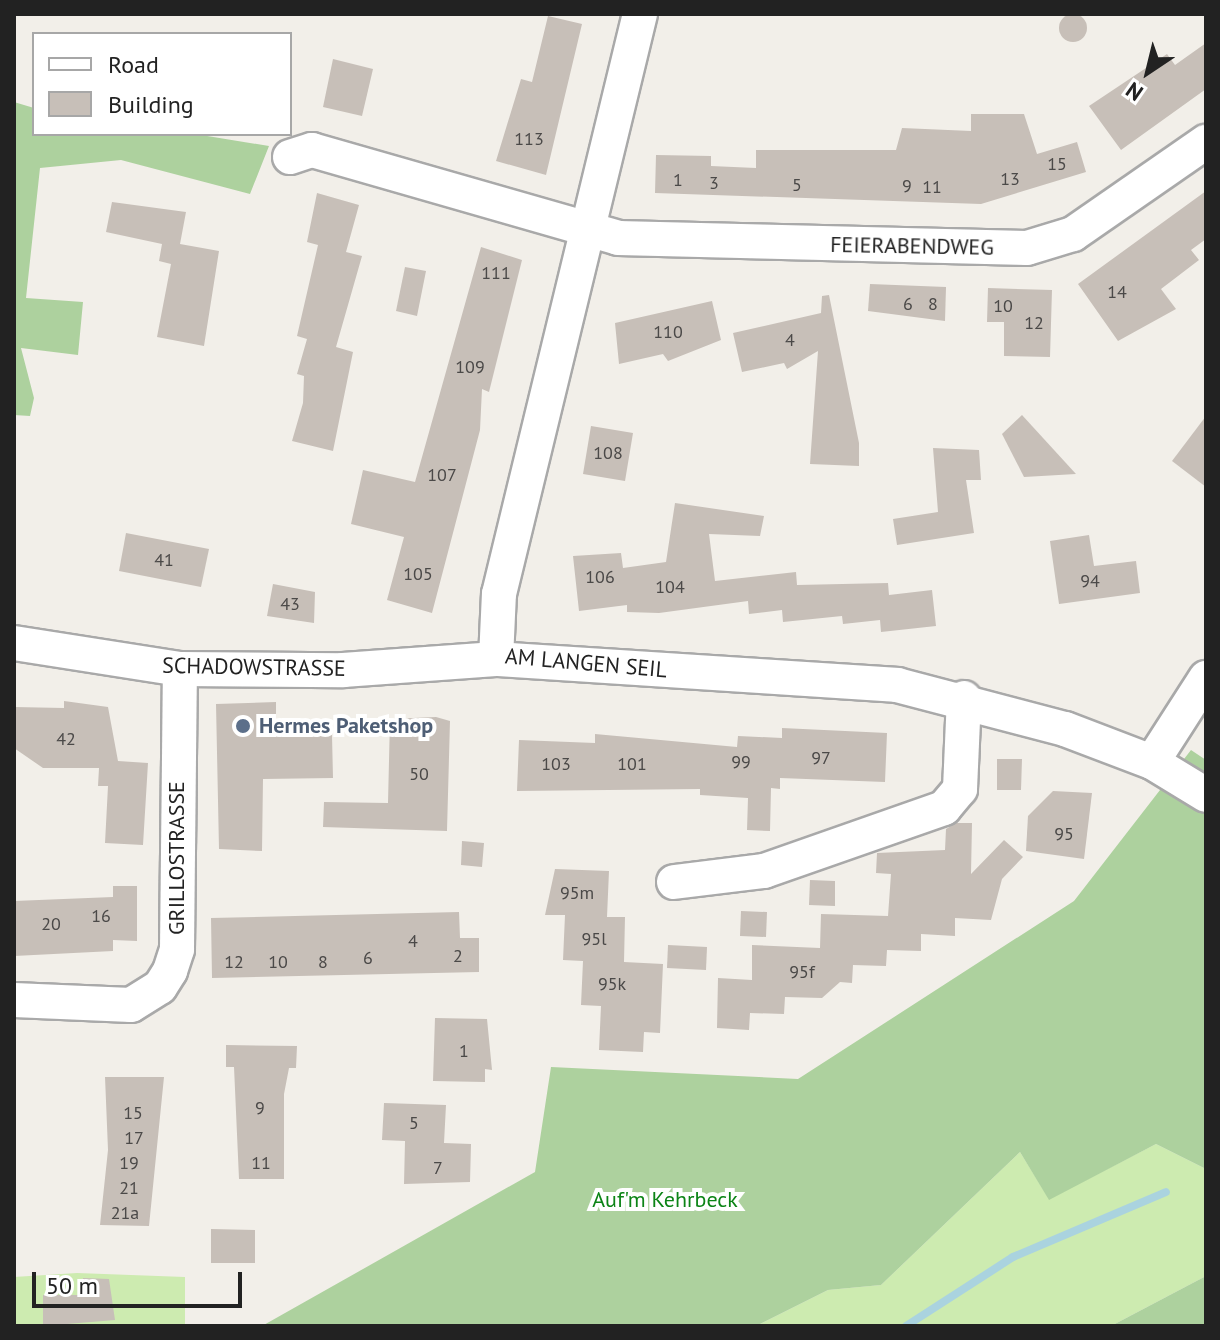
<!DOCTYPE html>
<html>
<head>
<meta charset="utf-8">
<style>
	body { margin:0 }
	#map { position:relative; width:1220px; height:1340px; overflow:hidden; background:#f2efe9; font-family:"PT Sans",sans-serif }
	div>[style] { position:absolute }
	.grass>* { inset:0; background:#cdebb0 }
	.forest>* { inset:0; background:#add19e }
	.stream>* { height:8px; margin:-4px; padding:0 4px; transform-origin:4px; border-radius:4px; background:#aad3df }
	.building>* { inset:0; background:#c7bfb8 }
	.round { border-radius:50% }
	.roads { filter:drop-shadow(2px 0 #a9a9a9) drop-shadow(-2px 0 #a9a9a9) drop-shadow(0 2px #a9a9a9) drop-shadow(0 -2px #a9a9a9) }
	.street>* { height:34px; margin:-17px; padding:0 17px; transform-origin:17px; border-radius:17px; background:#fff }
	.dots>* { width:22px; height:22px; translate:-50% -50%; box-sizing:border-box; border:4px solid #fff; border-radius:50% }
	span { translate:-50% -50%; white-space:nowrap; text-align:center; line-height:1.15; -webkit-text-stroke:8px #fff; paint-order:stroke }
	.number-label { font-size:18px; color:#4b4948 }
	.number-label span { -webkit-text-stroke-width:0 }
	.street-label { font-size:22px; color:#222 }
	.service-label { font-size:22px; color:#4e5e75; font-weight:700 }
	.left { translate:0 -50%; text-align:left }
	.park-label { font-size:22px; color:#0c8416 }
	.frame { position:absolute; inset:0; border:16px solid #222; pointer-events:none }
	.legend { position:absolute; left:32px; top:32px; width:260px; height:104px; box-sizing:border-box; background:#fff; border:2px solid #a7a7a7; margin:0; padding:10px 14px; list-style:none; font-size:24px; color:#222 }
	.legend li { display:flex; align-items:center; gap:16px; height:40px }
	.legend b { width:40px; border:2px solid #a7a7a7 }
	.north { position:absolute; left:1108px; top:32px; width:80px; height:80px; -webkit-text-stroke:6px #fff; paint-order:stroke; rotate:215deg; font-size:22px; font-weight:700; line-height:32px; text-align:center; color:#222 }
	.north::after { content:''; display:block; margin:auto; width:28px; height:36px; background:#222; clip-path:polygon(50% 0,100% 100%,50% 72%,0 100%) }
	.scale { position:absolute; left:32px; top:1272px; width:210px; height:36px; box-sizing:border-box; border:4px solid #222; border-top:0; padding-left:10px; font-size:24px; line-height:28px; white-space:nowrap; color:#222; -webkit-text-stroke:6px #fff; paint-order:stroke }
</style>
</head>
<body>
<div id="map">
	<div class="grass">
		<div style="clip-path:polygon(1156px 1144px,1206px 1169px,1206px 1276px,1111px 1326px,756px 1326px,828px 1290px,881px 1285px,1020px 1152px,1049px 1199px)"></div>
		<div style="clip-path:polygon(77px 1273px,185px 1277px,185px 1326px,14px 1326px,14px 1277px)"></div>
	</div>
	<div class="forest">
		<div style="clip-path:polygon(14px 102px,34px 108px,34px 134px,195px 134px,269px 146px,250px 194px,121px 160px,40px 168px,26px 298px,83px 302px,78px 355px,21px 348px,34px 398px,30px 416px,14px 415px)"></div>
		<div style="clip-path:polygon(1191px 750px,1206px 760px,1206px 1169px,1156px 1144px,1049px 1200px,1020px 1152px,881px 1285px,828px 1290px,756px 1326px,262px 1326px,535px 1172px,551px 1067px,798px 1079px,1074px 901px)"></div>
		<div style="clip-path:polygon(1206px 1276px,1206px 1326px,1111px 1326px)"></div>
	</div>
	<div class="stream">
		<div style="left:906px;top:1326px;width:127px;rotate:-32.8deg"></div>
		<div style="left:1013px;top:1257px;width:166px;rotate:-23deg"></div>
	</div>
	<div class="building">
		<div class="round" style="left:1059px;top:14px;width:28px;height:28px"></div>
		<div style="clip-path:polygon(548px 16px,582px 24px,546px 175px,496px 161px,521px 79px,532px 82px)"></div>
		<div style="clip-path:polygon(1206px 43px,1206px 89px,1121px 150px,1089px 106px,1167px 54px,1175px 65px)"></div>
		<div style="clip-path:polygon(333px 59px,373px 69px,362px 116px,323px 107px)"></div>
		<div style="clip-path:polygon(971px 114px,1024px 114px,1037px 154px,1077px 142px,1086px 172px,981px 204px,655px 193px,656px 155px,711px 156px,711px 166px,756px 168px,756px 150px,896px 150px,902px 128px,971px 131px)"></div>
		<div style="clip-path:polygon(1206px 191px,1206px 239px,1191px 250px,1199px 260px,1161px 289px,1176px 309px,1118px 341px,1078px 284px)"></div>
		<div style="clip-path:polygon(317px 193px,359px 205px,346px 252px,362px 256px,336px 347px,353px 352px,333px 451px,292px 441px,303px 403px,304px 376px,297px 374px,307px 339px,297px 336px,318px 245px,307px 242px)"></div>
		<div style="clip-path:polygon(112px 202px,186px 212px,180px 244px,219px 251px,204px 346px,157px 337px,171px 264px,159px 261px,162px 244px,106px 232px)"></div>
		<div style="clip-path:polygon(481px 247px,522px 260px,489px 392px,482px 389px,480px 430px,432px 613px,387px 600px,404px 537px,351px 524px,363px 470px,415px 482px)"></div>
		<div style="clip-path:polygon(405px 267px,426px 271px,417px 316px,396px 311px)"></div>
		<div style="clip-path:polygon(870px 284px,946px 287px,945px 321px,868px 311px)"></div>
		<div style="clip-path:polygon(988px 288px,1052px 290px,1050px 357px,1004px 356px,1004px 322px,987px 322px)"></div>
		<div style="clip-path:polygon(829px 295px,859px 443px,859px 466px,810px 464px,818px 351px,787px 369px,784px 363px,742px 372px,733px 333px,821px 313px,822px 296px)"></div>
		<div style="clip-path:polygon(712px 301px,721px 340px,668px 361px,663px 354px,619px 364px,615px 323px)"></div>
		<div style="clip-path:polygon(1022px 415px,1076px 474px,1024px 477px,1002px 434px)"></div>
		<div style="clip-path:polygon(1206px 416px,1206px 487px,1172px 461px)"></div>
		<div style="clip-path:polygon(591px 426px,633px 433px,625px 481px,583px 474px)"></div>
		<div style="clip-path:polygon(933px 448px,979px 450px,981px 480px,966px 480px,974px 533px,897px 545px,893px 519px,938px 512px)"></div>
		<div style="clip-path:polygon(675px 503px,764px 516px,760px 536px,709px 534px,715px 581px,796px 572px,797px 585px,888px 583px,889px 595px,932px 590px,936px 626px,881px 632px,880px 620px,843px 624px,842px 616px,783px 622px,782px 610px,749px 614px,748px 601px,659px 613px,627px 612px,627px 605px,579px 611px,573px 556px,621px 553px,623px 568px,666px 562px)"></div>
		<div style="clip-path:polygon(126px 533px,209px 549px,201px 587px,119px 571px)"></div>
		<div style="clip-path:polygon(1089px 535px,1094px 566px,1136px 561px,1140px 593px,1059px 604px,1050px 541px)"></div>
		<div style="clip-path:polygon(273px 584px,315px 592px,314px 623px,267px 616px)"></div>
		<div style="clip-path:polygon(64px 701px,108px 707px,118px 761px,148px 763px,143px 845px,105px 843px,108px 786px,98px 786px,99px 768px,43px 768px,14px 748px,14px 707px,64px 708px)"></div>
		<div style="clip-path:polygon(276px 702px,276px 736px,332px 735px,333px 778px,263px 779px,262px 851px,219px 849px,216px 704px)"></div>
		<div style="clip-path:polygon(436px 717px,450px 721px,447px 831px,323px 827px,324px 802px,388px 803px,390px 719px)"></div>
		<div style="clip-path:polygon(782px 728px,887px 733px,885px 782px,780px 778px,780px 789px,771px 788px,770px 831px,747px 830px,748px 798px,700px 795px,700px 789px,517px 791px,519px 740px,595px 743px,595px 734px,737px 747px,738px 736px,782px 738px)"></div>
		<div style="clip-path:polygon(997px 759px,1022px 759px,1021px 790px,997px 790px)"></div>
		<div style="clip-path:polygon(1053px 791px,1092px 793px,1084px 859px,1026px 851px,1028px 816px)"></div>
		<div style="clip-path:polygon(956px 823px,972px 823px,971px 874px,1004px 840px,1023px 857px,1002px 879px,991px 920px,955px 918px,955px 936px,921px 934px,921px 951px,887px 950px,886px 966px,853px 965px,852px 983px,840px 982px,822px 998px,785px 997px,784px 1014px,750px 1013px,749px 1030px,717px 1028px,718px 978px,752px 980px,752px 945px,820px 948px,821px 914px,888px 916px,891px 874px,876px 873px,877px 853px,945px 850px,946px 829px)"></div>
		<div style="clip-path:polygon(462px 841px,484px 843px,482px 867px,461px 865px)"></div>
		<div style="clip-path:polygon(555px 869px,609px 871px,607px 917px,625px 917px,624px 962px,663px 964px,660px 1033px,644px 1032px,643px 1052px,599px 1050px,601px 1006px,581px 1005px,583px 961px,563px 960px,565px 915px,545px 915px)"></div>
		<div style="clip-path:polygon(810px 880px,835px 881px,835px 906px,809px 905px)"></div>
		<div style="clip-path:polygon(113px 886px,137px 886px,137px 941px,113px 940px,113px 951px,14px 956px,14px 901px,113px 897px)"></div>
		<div style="clip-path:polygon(741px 911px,767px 912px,766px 937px,740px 936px)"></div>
		<div style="clip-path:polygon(459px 912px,460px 938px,479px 938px,479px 972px,212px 978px,211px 918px)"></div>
		<div style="clip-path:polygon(668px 945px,707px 947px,706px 970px,667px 968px)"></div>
		<div style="clip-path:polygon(435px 1018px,487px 1019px,492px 1070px,485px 1069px,485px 1082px,433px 1081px)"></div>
		<div style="clip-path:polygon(226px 1045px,297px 1046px,296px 1068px,289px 1068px,284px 1094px,284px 1179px,239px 1179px,234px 1067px,226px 1067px)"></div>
		<div style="clip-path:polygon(105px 1077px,164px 1077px,149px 1226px,100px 1225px,108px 1150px)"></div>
		<div style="clip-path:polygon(384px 1103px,446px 1105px,444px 1143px,471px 1144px,470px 1182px,404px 1184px,405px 1141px,382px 1140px)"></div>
		<div style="clip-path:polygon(211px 1229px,255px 1230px,255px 1263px,211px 1263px)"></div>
		<div style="clip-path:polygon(83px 1278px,109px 1279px,115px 1320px,43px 1326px,43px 1295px,82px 1295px)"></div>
	</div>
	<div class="roads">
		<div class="street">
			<div style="left:290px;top:157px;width:23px;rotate:-18deg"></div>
			<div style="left:312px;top:150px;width:318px;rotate:16deg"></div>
			<div style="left:618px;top:238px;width:409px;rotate:1.4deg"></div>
			<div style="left:1027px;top:248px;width:48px;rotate:-16.9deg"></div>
			<div style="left:1073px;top:234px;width:162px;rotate:-34.7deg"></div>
			<div style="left:14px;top:643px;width:168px;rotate:8.9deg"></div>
			<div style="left:180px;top:669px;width:163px;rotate:0.4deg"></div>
			<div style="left:343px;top:670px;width:153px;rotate:-4.1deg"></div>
			<div style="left:496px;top:659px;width:402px;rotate:3.7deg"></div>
			<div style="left:897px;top:685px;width:174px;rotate:14.7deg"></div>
			<div style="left:1065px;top:729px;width:93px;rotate:20.8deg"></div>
			<div style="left:1152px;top:762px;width:63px;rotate:31.4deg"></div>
			<div style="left:496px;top:659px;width:65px;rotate:-87.4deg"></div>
			<div style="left:499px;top:594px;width:597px;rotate:-76.34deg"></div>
			<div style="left:1152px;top:762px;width:100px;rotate:-57.3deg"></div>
			<div style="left:674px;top:882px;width:91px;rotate:-7deg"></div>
			<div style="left:764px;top:871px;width:191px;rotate:-19.3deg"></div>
			<div style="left:944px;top:808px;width:25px;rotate:-50deg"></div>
			<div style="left:960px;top:789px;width:91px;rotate:-87.5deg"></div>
			<div style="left:14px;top:1000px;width:117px;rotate:2.4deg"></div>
			<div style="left:131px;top:1005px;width:34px;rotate:-32deg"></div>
			<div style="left:160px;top:987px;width:19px;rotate:-58deg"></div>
			<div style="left:170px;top:971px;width:23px;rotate:-72deg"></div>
			<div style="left:177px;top:949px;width:280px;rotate:-89.4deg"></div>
		</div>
	</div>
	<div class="dots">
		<div style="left:243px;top:726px;background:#5c6f8a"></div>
	</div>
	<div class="number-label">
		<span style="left:529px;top:139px">113</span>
		<span style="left:1057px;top:164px">15</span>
		<span style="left:1010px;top:179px">13</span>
		<span style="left:678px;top:180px">1</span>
		<span style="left:714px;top:183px">3</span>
		<span style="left:797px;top:185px">5</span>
		<span style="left:907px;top:186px">9</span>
		<span style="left:932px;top:187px">11</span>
		<span style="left:496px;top:273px">111</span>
		<span style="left:1117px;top:292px">14</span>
		<span style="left:908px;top:304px">6</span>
		<span style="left:933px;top:304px">8</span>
		<span style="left:1003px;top:306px">10</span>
		<span style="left:1034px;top:323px">12</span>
		<span style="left:668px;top:332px">110</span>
		<span style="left:790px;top:340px">4</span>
		<span style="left:470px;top:367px">109</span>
		<span style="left:608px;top:453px">108</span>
		<span style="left:442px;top:475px">107</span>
		<span style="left:164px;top:560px">41</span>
		<span style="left:418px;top:574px">105</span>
		<span style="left:600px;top:577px">106</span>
		<span style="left:1090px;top:581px">94</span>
		<span style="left:670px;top:587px">104</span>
		<span style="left:290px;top:604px">43</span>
		<span style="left:66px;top:739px">42</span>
		<span style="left:821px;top:758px">97</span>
		<span style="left:741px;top:762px">99</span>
		<span style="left:556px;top:764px">103</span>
		<span style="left:632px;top:764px">101</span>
		<span style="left:419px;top:774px">50</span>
		<span style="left:1064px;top:834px">95</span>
		<span style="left:577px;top:893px">95m</span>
		<span style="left:101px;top:916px">16</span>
		<span style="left:51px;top:924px">20</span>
		<span style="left:594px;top:939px">95l</span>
		<span style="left:413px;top:941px">4</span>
		<span style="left:458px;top:956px">2</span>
		<span style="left:368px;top:958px">6</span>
		<span style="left:234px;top:962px">12</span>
		<span style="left:278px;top:962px">10</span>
		<span style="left:323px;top:962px">8</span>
		<span style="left:802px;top:972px">95f</span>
		<span style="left:612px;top:984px">95k</span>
		<span style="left:464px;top:1051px">1</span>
		<span style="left:260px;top:1108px">9</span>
		<span style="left:133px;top:1113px">15</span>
		<span style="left:414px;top:1123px">5</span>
		<span style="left:134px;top:1138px">17</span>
		<span style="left:129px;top:1163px">19</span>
		<span style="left:261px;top:1163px">11</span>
		<span style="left:438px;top:1168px">7</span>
		<span style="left:129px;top:1188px">21</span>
		<span style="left:125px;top:1213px">21a</span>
	</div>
	<div class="street-label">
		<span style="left:912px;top:246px;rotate:1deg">FEIERABENDWEG</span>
		<span style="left:586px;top:663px;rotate:5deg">AM LANGEN SEIL</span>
		<span style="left:254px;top:667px;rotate:1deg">SCHADOWSTRASSE</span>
		<span style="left:177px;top:858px;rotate:-90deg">GRILLOSTRASSE</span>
	</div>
	<div class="service-label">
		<span class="left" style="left:259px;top:726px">Hermes Paketshop</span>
	</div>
	<div class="park-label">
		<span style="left:665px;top:1200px">Auf'm Kehrbeck</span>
	</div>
	<div class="frame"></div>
	<ul class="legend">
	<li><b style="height:10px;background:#fff"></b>Road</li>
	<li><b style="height:22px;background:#c7bfb8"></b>Building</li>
	</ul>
	<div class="north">N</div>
	<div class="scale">50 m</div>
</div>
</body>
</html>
